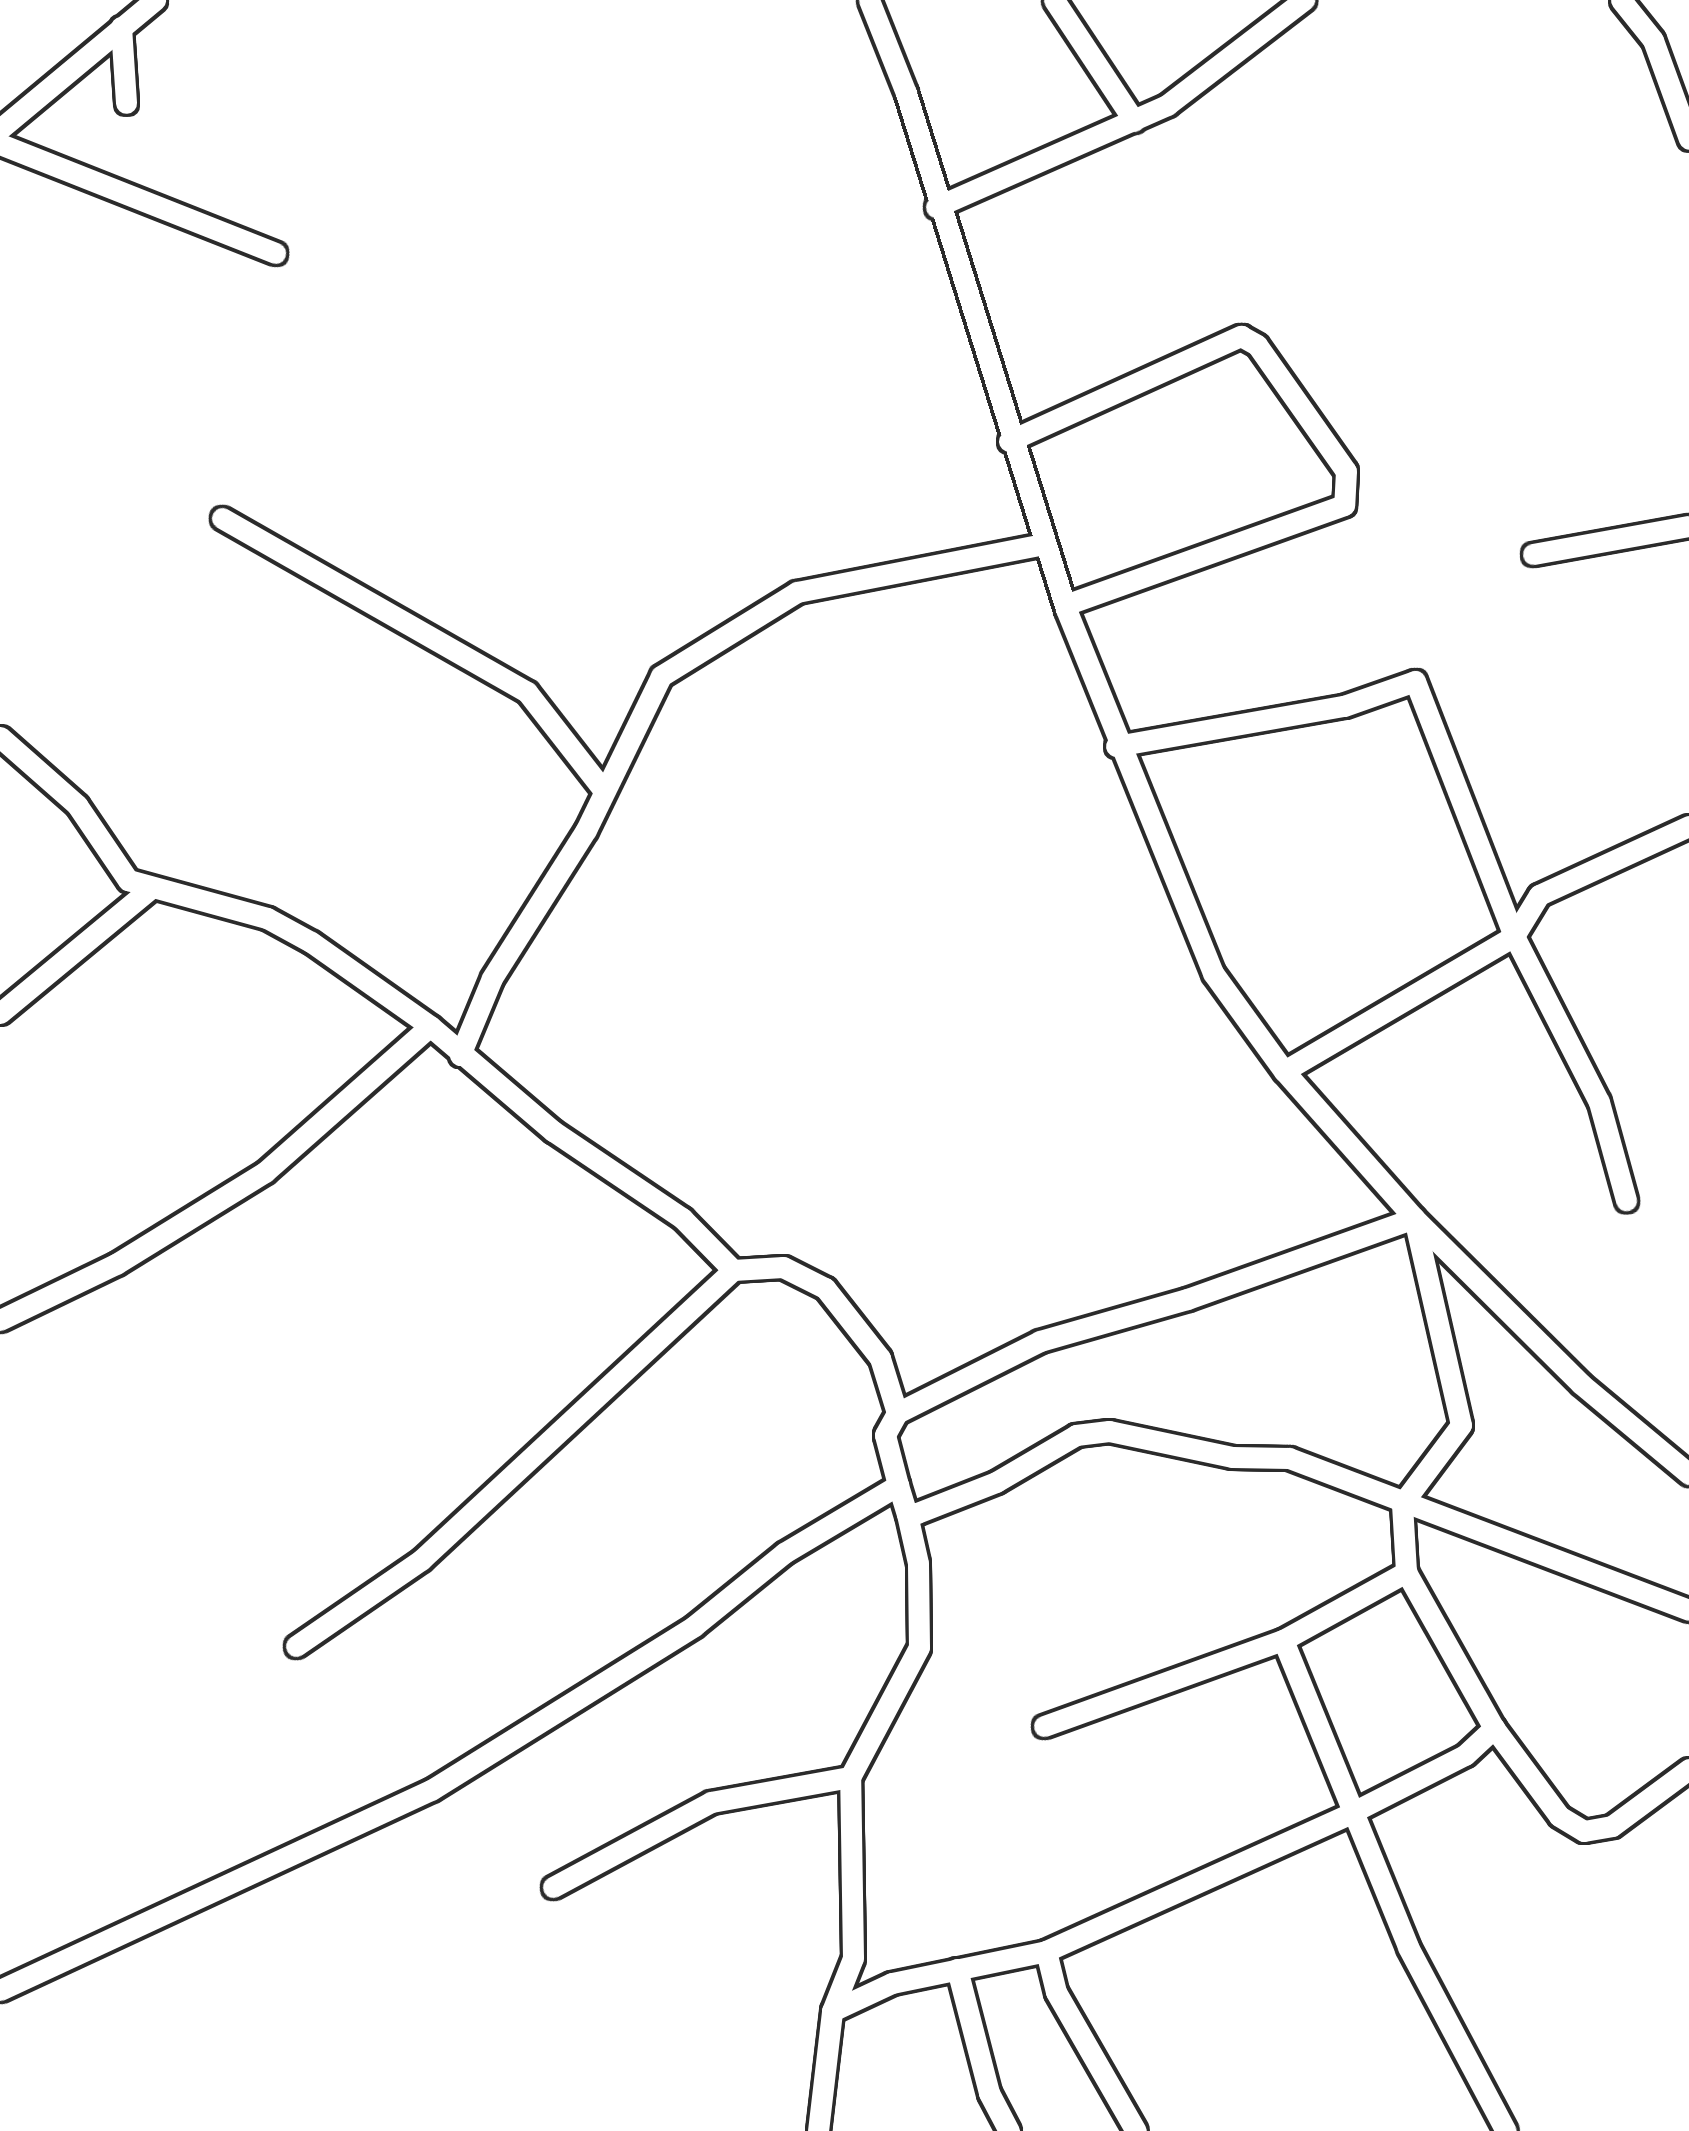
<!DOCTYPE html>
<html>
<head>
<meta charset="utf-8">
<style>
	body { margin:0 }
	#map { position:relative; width:1689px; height:2131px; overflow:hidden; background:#fff; font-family:"Shantell Sans",sans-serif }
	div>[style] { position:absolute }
	.roads { filter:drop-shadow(3px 0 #2b2b2b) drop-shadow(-3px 0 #2b2b2b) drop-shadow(0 3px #2b2b2b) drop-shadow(0 -3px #2b2b2b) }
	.minor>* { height:21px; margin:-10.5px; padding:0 10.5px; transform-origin:10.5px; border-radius:10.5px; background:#fff }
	span { translate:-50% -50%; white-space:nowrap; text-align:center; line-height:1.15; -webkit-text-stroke:10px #fff; paint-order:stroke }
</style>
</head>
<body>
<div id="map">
	<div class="roads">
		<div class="minor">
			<div style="left:869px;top:0;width:100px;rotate:68.3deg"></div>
			<div style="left:906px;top:93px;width:540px;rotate:72.77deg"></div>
			<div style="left:1066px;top:609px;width:393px;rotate:68deg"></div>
			<div style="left:1213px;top:973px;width:121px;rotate:54.1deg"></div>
			<div style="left:1284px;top:1071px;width:196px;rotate:48.5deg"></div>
			<div style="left:1414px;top:1218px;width:235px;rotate:44.8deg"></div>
			<div style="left:1581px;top:1384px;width:141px;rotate:39.8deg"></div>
			<div style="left:1054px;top:0;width:145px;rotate:56.5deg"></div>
			<div style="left:1621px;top:0;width:51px;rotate:51.3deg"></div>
			<div style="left:1653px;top:40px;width:105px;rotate:70deg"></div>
			<div style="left:121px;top:27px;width:76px;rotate:86.2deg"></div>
			<div style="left:0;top:129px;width:202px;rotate:-39.8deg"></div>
			<div style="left:0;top:144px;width:296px;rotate:21.6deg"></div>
			<div style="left:936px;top:207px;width:253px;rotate:-23.8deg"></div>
			<div style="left:1167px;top:105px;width:173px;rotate:-37.5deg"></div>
			<div style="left:1009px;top:441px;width:255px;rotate:-24.4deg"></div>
			<div style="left:1241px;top:336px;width:18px;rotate:29deg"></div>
			<div style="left:1257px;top:345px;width:154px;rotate:54.8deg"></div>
			<div style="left:1346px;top:471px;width:34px;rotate:93deg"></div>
			<div style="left:1344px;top:505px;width:296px;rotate:160.3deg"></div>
			<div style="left:222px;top:518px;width:351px;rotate:29.7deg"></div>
			<div style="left:527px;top:692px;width:125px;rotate:52.1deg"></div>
			<div style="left:1533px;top:554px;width:158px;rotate:-10.2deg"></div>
			<div style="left:0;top:737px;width:103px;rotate:41.4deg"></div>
			<div style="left:77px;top:805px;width:91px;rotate:55.8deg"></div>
			<div style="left:128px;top:880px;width:144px;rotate:15.3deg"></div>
			<div style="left:267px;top:918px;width:50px;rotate:28.6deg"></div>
			<div style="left:311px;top:942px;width:146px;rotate:35.2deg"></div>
			<div style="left:430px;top:1026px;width:162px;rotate:40.5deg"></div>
			<div style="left:553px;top:1131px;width:156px;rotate:34deg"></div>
			<div style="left:682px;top:1218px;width:73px;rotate:45.6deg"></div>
			<div style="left:733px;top:1270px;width:50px;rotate:-3.4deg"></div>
			<div style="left:783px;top:1267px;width:47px;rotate:26.6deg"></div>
			<div style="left:825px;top:1288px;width:89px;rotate:51.8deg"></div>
			<div style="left:880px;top:1358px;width:58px;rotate:72.8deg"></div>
			<div style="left:897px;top:1413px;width:25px;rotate:119deg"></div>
			<div style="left:885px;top:1435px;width:52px;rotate:75.4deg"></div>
			<div style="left:1116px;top:746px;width:231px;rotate:-10deg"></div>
			<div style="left:1344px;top:706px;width:75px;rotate:-19.4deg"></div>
			<div style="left:1415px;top:681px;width:274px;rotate:68.8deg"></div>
			<div style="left:1514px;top:936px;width:186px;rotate:62.9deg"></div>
			<div style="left:1599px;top:1102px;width:102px;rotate:74.6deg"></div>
			<div style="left:0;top:1013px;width:195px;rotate:-39.6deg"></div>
			<div style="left:460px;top:1055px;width:83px;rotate:-67.4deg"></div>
			<div style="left:492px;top:978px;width:175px;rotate:-57.6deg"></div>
			<div style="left:586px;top:830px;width:171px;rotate:-64deg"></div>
			<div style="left:661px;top:676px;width:160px;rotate:-31.7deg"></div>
			<div style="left:797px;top:592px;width:252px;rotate:-11deg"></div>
			<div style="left:1284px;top:1071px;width:267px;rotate:-30.4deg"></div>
			<div style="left:1514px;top:936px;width:48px;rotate:-58.6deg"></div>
			<div style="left:1539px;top:895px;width:165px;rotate:-24.7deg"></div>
			<div style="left:0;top:1320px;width:129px;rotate:-25.8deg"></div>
			<div style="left:116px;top:1264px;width:175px;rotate:-31.7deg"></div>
			<div style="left:265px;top:1172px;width:220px;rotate:-41.5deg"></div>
			<div style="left:897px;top:1413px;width:160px;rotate:-26.7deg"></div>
			<div style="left:1040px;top:1341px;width:153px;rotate:-15.9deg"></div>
			<div style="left:1187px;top:1299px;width:241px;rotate:-19.6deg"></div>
			<div style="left:1414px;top:1218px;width:212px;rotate:77.2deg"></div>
			<div style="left:1461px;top:1425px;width:99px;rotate:126.8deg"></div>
			<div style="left:1402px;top:1504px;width:68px;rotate:86.6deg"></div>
			<div style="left:1406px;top:1572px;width:179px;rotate:60.6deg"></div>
			<div style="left:1494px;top:1728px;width:109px;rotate:53.5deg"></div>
			<div style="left:1559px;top:1816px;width:29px;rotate:31deg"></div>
			<div style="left:1584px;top:1831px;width:28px;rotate:-10deg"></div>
			<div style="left:1612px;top:1826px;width:96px;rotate:-36.5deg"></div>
			<div style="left:1283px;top:1640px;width:331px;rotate:67.8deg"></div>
			<div style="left:1408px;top:1947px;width:208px;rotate:62deg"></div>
			<div style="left:296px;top:1646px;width:152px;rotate:-34.5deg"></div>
			<div style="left:421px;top:1560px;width:426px;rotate:-42.9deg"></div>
			<div style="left:1044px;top:1726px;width:254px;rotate:-19.8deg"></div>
			<div style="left:1283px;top:1640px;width:141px;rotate:-28.9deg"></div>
			<div style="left:553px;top:1887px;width:179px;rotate:-28.3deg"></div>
			<div style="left:711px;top:1802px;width:141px;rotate:-10.2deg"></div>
			<div style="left:1046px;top:1951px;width:42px;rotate:76.3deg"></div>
			<div style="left:1056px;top:1992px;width:160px;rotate:60.1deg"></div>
			<div style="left:957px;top:1969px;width:128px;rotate:75.5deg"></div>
			<div style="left:989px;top:2093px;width:43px;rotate:62.2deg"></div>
			<div style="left:0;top:1990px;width:475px;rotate:-24.9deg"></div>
			<div style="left:431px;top:1790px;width:310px;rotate:-31.9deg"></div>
			<div style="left:694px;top:1626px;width:116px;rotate:-39deg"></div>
			<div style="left:784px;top:1553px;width:133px;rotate:-30.8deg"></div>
			<div style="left:898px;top:1485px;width:30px;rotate:73deg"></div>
			<div style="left:907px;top:1514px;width:10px;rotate:-6deg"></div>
			<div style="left:917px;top:1513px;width:85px;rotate:-21.4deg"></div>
			<div style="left:996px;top:1482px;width:93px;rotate:-30.4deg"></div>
			<div style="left:1076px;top:1435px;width:33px;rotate:-7deg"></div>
			<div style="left:1109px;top:1431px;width:126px;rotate:11.9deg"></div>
			<div style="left:1232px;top:1457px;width:57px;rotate:1deg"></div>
			<div style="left:1289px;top:1458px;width:428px;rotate:20.8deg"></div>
			<div style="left:832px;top:2011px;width:66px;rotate:-25deg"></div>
			<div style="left:892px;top:1983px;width:157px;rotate:-11.7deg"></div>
			<div style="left:1046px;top:1951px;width:333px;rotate:-24.3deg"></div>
			<div style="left:1349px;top:1814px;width:130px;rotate:-27deg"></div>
			<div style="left:1465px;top:1755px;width:40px;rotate:-43deg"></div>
			<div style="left:818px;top:2131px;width:121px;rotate:-83.3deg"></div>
			<div style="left:832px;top:2011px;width:57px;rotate:-68.4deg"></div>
			<div style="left:853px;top:1958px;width:181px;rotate:-90.9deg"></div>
			<div style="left:850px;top:1777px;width:147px;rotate:-62deg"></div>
			<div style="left:919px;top:1647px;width:84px;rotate:-90.7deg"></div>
			<div style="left:918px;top:1563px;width:50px;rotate:-102.7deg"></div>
		</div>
	</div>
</div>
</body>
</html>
